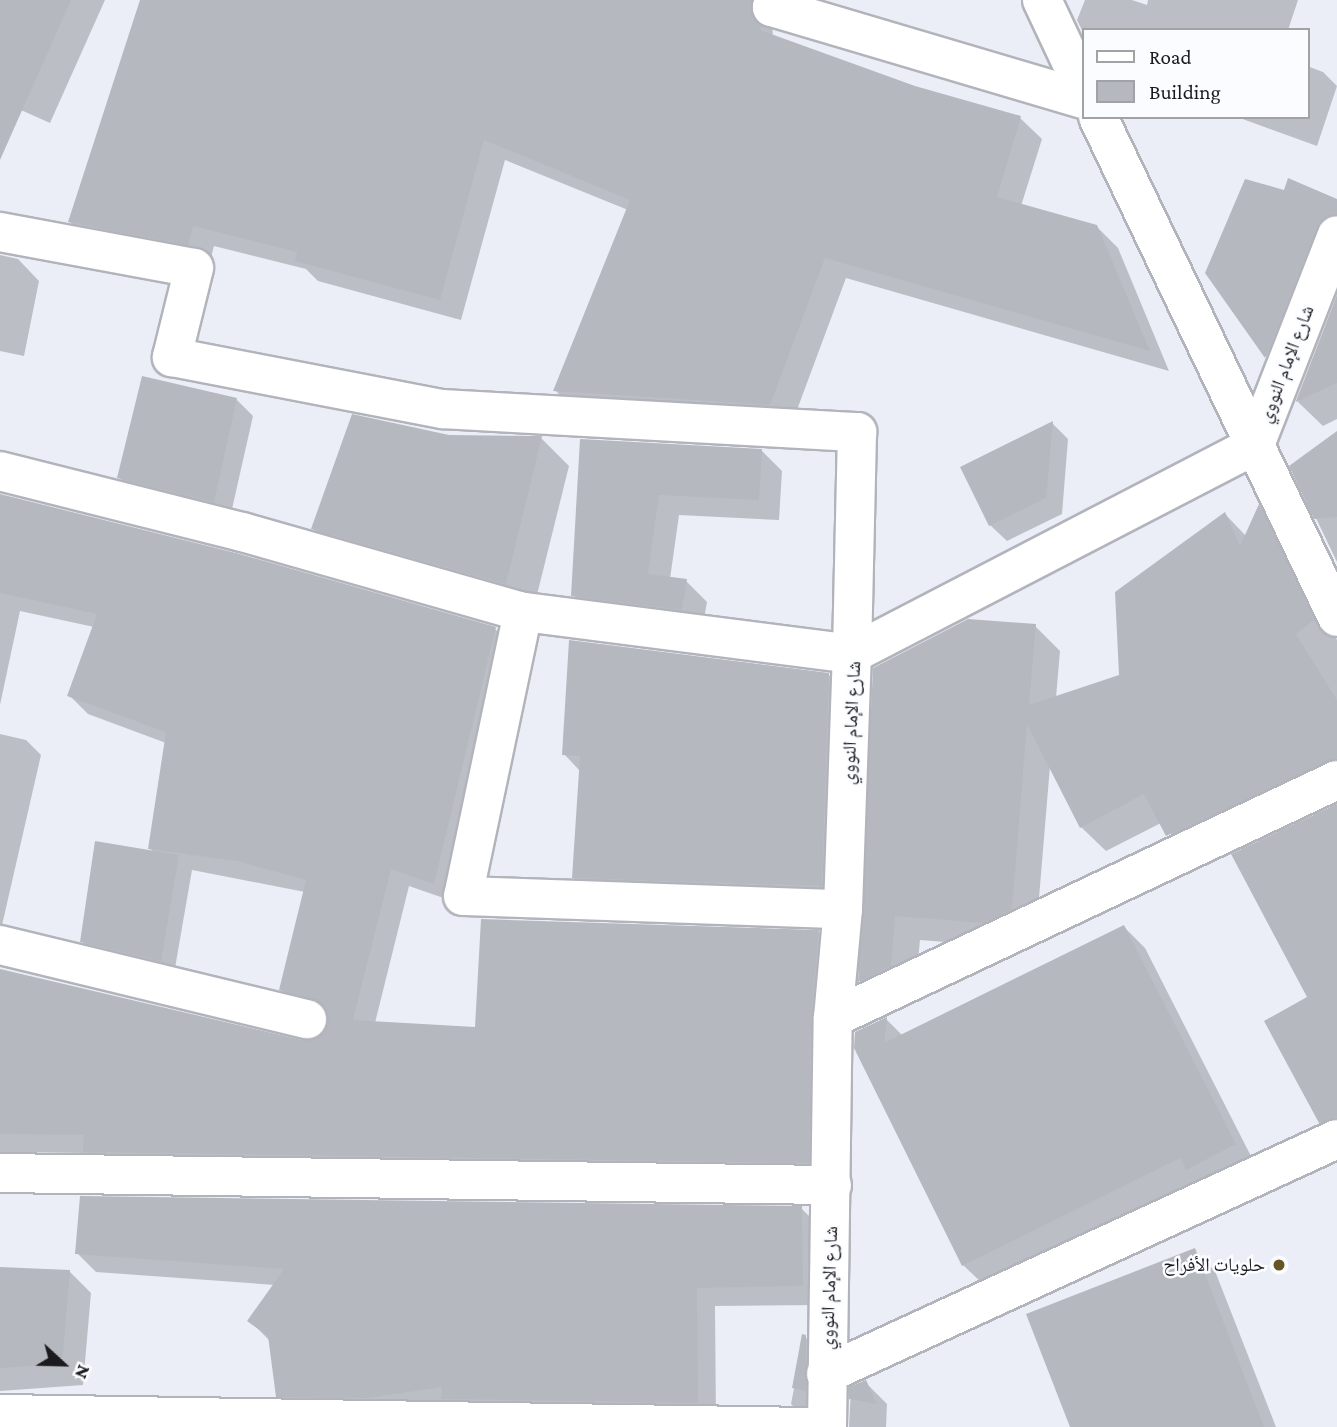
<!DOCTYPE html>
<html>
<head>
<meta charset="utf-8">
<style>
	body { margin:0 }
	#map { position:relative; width:1337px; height:1427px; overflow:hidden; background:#eceef7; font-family:"Crimson Pro","Noto Naskh Arabic",serif }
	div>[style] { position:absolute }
	.shadow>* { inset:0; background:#0003 }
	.building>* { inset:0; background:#b6b8c0 }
	.roads { filter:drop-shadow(2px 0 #b2b4bc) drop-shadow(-2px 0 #b2b4bc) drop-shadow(0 2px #b2b4bc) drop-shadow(0 -2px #b2b4bc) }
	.minor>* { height:38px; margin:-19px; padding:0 19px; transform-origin:19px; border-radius:19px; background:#fff }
	.dots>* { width:19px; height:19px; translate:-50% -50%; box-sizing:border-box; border:4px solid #fbfcff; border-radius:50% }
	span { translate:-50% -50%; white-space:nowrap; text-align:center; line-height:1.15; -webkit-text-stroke:5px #fbfcff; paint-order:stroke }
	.street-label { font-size:19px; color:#1b1b1e }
	.poi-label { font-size:19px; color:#1b1b1e }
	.right { translate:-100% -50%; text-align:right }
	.legend { position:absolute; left:1082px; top:28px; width:228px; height:91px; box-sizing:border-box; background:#fbfcff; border:2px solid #a1a2a5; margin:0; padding:9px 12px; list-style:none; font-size:21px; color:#1b1b1e }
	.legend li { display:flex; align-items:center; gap:14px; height:35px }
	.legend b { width:35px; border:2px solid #a1a2a5 }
	.north { position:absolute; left:28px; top:1329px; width:70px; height:70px; -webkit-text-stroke:5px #fbfcff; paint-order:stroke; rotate:112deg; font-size:19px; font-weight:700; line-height:28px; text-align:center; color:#1b1b1e }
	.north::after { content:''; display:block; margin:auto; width:24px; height:32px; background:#1b1b1e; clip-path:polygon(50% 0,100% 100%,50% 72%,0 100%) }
</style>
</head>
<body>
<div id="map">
	<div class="shadow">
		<div style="clip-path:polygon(0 0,105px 0,50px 123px,12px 106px,0 94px)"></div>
		<div style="clip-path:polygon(141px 0,800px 0,772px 20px,773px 37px,914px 88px,1020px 118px,1042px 139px,1021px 206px,1096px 226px,1118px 248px,1169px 371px,846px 278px,791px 426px,576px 411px,555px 390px,628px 210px,505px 160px,461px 320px,318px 281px,306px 269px,214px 246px,209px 265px,91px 243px,70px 222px)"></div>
		<div style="clip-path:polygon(1085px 0,1132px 0,1147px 5px,1148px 0,1298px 0,1288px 30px,1083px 32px,1077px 20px)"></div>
		<div style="clip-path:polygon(1307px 66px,1323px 72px,1337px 86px,1317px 146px,1237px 117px,1307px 117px)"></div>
		<div style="clip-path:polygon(1285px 192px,1337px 201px,1337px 263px,1291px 381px,1267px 357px,1207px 273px)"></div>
		<div style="clip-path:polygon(0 255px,18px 259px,39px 281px,24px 356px,0 351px)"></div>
		<div style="clip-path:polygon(1337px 295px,1337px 419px,1323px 426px,1298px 402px)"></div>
		<div style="clip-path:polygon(237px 400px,253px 416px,230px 518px,136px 494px,119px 477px)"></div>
		<div style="clip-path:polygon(1052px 423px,1068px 439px,1062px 514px,1007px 541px,990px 525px)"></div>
		<div style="clip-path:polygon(1337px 433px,1337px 562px,1291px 466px)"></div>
		<div style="clip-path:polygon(449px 436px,541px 438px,569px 466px,533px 611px,340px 556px,313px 528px)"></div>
		<div style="clip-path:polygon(582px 440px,761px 450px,782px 471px,779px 520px,679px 515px,670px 579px,686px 581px,707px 602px,702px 630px,594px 616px,573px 595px)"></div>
		<div style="clip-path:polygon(0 495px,495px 629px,513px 647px,452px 901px,409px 886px,375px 1023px,477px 1029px,818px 932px,837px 950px,827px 1181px,103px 1170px,86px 1153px,0 1152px,0 982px,302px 1042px,315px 1041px,330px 1025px,327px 1016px,299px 1008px,281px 989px,305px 892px,192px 870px,174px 974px,96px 956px,82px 941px,154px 853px,150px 848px,166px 743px,88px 714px,70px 696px,94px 627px,20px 611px,0 705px)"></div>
		<div style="clip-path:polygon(1259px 507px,1283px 531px,1337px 640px,1337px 792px,1193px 860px,1161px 823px,1106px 851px,1081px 827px,1050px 766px,1036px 934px,1009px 947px,920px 940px,915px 991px,885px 1006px,860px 981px,875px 669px,1035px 626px,1060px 651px,1056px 698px,1121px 676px,1225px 514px,1246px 536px)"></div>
		<div style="clip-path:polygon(829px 675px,849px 695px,841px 906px,593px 897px,573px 877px,580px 771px,564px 754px)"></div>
		<div style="clip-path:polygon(0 734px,26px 740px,41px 755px,0 934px)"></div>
		<div style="clip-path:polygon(1337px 806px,1337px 1139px,1320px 1122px,1310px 998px)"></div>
		<div style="clip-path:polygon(1124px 927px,1145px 948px,1256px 1166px,1209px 1190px,1198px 1180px,985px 1286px,963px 1265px,857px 1033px,886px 1019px,903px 1036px)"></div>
		<div style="clip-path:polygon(801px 1208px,820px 1227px,821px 1305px,715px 1306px,716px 1422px,297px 1415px,278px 1396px,270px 1341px,250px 1321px,275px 1285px,96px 1272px,77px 1253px)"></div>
		<div style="clip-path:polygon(1194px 1250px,1215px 1271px,1276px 1427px,1072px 1427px)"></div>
		<div style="clip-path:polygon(0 1268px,69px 1271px,91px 1293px,83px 1385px,0 1391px)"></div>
		<div style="clip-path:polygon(804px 1336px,822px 1353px,807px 1420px,791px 1404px)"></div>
		<div style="clip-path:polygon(865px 1382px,887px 1404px,886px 1427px,849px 1427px,851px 1388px)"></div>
	</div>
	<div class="building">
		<div style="clip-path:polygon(0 0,71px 0,0 160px)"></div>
		<div style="clip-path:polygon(140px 0,752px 0,751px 11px,762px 26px,760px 30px,915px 86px,1021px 116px,997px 197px,1097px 225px,1150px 351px,825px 258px,770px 405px,553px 391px,630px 200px,484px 140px,440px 300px,295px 261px,297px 252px,193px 226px,188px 245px,68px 222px)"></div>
		<div style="clip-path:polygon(1288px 178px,1337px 199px,1337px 214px,1324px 218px,1317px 227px,1265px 358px,1205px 273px,1245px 179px,1284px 190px)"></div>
		<div style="clip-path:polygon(1337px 295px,1337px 383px,1296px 402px,1296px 401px)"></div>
		<div style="clip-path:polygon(142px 376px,237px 398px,214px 502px,117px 478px)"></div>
		<div style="clip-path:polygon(352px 414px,449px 435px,542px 436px,506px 584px,311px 529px)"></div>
		<div style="clip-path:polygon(1053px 421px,1046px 498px,989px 526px,960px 467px)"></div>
		<div style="clip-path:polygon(1337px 431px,1337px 517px,1314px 519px,1289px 466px)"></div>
		<div style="clip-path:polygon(580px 439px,762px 449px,759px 500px,659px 495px,648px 574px,687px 579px,682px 610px,571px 596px)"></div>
		<div style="clip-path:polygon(0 494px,236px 553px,496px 627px,434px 884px,391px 869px,353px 1020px,475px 1027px,481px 919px,819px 930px,811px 1018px,809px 1163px,83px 1152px,84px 1135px,0 1134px,0 969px,302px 1040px,322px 1034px,328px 1023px,322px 1003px,279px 990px,306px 880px,237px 861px,148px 849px,166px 732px,67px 696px,97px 614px,0 593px)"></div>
		<div style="clip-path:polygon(1259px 504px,1314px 620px,1296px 634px,1337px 700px,1337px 758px,1166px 836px,1144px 794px,1080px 828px,1027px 724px,1012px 909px,983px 923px,895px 916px,891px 966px,858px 982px,873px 668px,968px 619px,1036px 624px,1029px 705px,1119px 675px,1115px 592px,1225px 512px,1240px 546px)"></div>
		<div style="clip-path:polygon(569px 640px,829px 673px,822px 886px,572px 878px,580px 756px,562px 755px)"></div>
		<div style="clip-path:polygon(1337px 804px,1337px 1117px,1319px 1123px,1264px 1021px,1307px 997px,1231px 854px)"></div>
		<div style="clip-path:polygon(95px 841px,179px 855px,161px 961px,80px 942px)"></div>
		<div style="clip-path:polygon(1124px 925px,1236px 1144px,1186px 1170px,1180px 1158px,962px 1266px,854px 1048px,855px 1032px,887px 1017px,884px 1043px)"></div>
		<div style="clip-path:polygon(80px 1196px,802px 1206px,803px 1286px,697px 1288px,698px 1403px,441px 1399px,442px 1387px,368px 1398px,276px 1397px,268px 1336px,247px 1321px,284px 1269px,75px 1254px)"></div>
		<div style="clip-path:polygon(1195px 1248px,1264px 1427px,1070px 1427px,1026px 1314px)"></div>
		<div style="clip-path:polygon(0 1267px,70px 1270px,62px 1364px,0 1368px)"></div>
		<div style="clip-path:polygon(802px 1334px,806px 1335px,806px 1391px,792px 1388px)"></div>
		<div style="clip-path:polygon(866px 1380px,877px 1404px,849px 1399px,849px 1387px)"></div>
	</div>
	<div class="roads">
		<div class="minor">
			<div style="left:775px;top:0;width:8px;rotate:113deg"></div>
			<div style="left:772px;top:7px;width:324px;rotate:16.5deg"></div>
			<div style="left:1042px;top:0;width:96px;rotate:64.8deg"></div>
			<div style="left:1098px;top:117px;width:554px;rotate:64.45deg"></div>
			<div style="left:0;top:232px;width:197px;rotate:10.5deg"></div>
			<div style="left:194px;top:268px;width:92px;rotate:103.9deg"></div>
			<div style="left:172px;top:357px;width:276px;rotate:10.9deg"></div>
			<div style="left:443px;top:409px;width:415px;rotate:3.2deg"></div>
			<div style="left:857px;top:432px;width:222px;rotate:91.3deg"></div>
			<div style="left:852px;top:654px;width:332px;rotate:-172.7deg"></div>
			<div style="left:523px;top:612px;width:292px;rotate:-164.1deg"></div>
			<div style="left:242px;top:532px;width:250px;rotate:-165.9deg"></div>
			<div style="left:523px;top:612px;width:290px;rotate:101.9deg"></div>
			<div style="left:463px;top:896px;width:380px;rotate:2deg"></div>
			<div style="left:0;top:945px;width:316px;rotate:13.6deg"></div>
			<div style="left:833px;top:1018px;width:557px;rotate:-25.28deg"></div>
			<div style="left:0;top:1173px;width:832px;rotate:0.83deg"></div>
			<div style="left:826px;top:1374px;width:562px;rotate:-24.7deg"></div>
			<div style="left:0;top:1414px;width:812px;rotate:0.92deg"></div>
			<div style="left:827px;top:1427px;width:409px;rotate:-89.2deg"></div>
			<div style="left:833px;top:1018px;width:109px;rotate:-84.8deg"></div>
			<div style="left:843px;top:909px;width:255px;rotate:-88deg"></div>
			<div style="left:852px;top:654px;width:454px;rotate:-27.4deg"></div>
			<div style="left:1255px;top:445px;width:225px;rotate:-68.7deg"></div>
		</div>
	</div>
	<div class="dots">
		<div style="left:1279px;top:1265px;background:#665623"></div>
	</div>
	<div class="street-label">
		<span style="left:1286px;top:364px;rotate:-69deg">شارع الإمام النووي</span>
		<span style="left:851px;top:723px;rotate:-87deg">شارع الإمام النووي</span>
		<span style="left:829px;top:1288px;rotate:-88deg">شارع الإمام النووي</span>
	</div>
	<div class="poi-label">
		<span class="right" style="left:1265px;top:1265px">حلويات الأفراح</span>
	</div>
	<ul class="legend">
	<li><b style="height:9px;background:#fff"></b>Road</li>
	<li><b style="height:19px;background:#b6b8c0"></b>Building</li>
	</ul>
	<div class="north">N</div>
</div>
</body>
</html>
